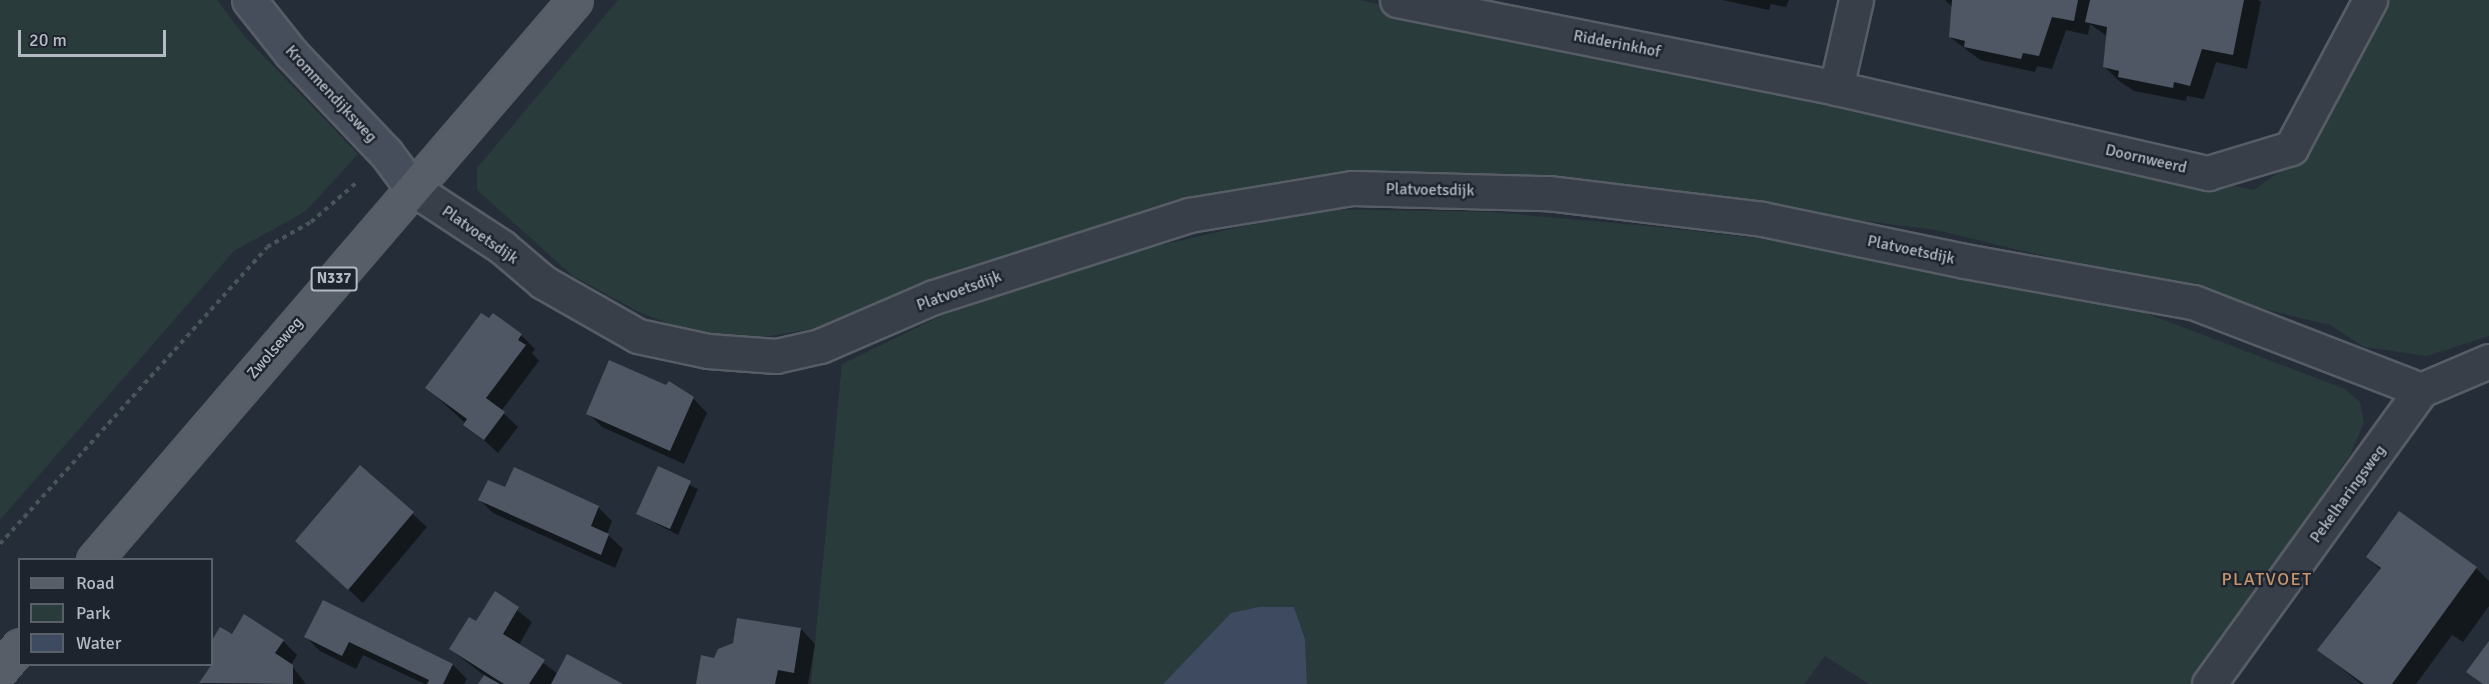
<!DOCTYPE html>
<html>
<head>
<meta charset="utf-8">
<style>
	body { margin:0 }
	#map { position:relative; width:2489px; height:684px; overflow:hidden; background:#252d38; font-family:Signika,sans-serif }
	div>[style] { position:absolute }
	.green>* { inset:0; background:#2a3b3b }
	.water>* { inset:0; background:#3d4a5f }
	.shadow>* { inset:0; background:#0007 }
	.building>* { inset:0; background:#4e5763 }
	.path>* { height:4px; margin-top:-2px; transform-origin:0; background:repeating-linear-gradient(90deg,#475658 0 4.5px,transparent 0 9px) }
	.roads { filter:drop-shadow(2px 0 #575d66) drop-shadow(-2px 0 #575d66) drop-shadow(0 2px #575d66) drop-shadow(0 -2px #575d66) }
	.street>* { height:33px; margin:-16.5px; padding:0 16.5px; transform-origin:16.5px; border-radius:16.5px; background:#383f48 }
	.secondary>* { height:33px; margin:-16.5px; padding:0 16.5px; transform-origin:16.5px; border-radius:16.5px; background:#474e5b }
	.primary>* { height:33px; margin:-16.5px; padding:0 16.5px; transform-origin:16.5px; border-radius:16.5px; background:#575e68 }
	span { translate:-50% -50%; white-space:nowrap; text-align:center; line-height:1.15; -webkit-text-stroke:5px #1e242d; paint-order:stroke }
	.shield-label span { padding:2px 4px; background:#1e242d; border:2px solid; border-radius:4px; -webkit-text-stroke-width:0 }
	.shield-label { font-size:15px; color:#b4bac4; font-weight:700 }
	.street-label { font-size:16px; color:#b4bac4 }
	.neighbourhood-label { font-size:18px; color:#c5946d; letter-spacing:1.5px }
	.legend { position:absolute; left:18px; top:558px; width:195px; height:108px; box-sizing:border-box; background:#1e242d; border:2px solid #5a6069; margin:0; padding:8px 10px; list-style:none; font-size:18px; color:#b4bac4 }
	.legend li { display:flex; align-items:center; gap:12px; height:30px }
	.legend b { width:30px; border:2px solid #5a6069 }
	.scale { position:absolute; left:18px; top:30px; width:148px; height:27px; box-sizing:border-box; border:3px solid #b4bac4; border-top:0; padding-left:8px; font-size:18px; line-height:21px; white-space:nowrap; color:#b4bac4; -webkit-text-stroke:4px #1e242d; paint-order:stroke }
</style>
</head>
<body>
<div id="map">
	<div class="green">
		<div style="clip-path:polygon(0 0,217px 0,246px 38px,358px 154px,306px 211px,234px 251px,0 520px)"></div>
		<div style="clip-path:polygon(618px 0,1359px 0,2254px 190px,2304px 154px,2388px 0,2489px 0,2489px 336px,2427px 356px,2364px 347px,2330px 325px,1936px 230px,1612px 189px,1224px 197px,1130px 216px,836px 325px,763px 337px,696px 334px,641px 313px,573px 276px,477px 190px,477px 168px)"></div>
		<div style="clip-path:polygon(1316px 209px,1491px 212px,1660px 227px,1815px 245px,2101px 296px,2345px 389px,2360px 402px,2364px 423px,2350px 455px,2190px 684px,1869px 684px,1825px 656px,1804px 684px,1307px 684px,1305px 639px,1294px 607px,1231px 613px,1163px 684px,811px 684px,842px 364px,974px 300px,1115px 256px)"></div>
	</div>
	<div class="water">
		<div style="clip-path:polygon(1259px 607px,1294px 607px,1305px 639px,1307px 684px,1163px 684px,1231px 613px)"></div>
	</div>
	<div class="shadow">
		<div style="clip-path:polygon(1722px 0,1789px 0,1786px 7px,1771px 4px,1769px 10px)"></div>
		<div style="clip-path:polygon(1945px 0,2258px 0,2261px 2px,2247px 69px,2216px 62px,2204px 99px,2187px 96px,2186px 101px,2134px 91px,2119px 81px,2105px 67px,2108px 37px,2090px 24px,2088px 35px,2066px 30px,2052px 69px,2037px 66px,2035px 72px,1980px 60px,1950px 37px,1953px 8px)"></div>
		<div style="clip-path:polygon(493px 315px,521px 335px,535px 349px,532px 353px,539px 361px,501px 411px,518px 427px,498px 453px,427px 388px)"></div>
		<div style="clip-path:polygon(693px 398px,707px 413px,684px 464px,602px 427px,588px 413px)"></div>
		<div style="clip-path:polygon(360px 467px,427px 527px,363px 603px,311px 555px)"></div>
		<div style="clip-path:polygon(658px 468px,698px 489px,678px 535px,638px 514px)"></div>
		<div style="clip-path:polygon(506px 489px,598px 507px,612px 521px,607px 534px,623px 549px,615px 568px,493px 513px,479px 499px)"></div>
		<div style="clip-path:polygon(2368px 557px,2476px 568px,2489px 581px,2489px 606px,2463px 642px,2452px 635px,2416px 684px,2361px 684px,2319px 650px,2381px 570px)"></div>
		<div style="clip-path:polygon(495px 593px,532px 622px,519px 645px,558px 674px,620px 684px,480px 684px,485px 676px,450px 649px,477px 623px)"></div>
		<div style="clip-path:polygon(323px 602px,453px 665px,467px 679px,464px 684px,425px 684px,363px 655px,356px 669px,320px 651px,306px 637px)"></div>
		<div style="clip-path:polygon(221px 629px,232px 636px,283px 641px,297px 655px,291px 665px,306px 684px,202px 684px,212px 666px,212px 643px)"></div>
		<div style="clip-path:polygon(801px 629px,815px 644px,808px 684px,698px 684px,715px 659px)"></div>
	</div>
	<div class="building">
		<div style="clip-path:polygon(1952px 0,2078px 0,2074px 21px,2052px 17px,2039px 56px,2023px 53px,2021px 59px,1964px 47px,1965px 41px,1949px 37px)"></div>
		<div style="clip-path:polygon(2090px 0,2244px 0,2233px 55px,2202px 49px,2190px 86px,2174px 82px,2173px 88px,2118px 77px,2119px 71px,2103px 67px,2107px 27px,2085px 22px)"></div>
		<div style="clip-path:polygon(481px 313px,489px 318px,493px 313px,522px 334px,518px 340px,526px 345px,486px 398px,505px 412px,484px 440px,463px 425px,467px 419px,425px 388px)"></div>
		<div style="clip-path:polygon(609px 360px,666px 385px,669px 381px,694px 397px,670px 451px,586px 414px)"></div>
		<div style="clip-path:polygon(360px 465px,414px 512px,348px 590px,295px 541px)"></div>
		<div style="clip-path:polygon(658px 466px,691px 481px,670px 529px,636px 514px)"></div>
		<div style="clip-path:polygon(514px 467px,599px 506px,591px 526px,609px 534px,601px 555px,478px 500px,488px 480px,505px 487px)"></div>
		<div style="clip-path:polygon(2399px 511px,2477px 567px,2392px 684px,2364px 684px,2317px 650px,2381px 568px,2366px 557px)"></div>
		<div style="clip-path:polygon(495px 591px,519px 607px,503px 634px,545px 660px,529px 684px,504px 684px,449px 649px,469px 617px,476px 621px)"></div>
		<div style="clip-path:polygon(323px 600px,453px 664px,443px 684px,427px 684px,429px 680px,349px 642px,342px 656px,304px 637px)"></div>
		<div style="clip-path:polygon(244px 614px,284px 640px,275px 653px,293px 665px,293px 684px,199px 683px,212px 664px,212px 640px,220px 627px,232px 634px)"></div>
		<div style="clip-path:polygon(737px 618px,801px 628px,794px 673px,778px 670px,775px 684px,696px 684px,701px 655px,714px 658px,718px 649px,733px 643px)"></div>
		<div style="clip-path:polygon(2489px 641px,2489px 684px,2483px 684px,2466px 672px)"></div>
		<div style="clip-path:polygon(567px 654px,623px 684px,551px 684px)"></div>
		<div style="clip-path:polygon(484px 675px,500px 684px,478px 684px)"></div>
	</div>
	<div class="path">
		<div style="left:0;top:544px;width:399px;rotate:-48deg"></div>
		<div style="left:267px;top:247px;width:51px;rotate:-29.6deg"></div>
		<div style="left:311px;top:222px;width:60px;rotate:-40.9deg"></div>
	</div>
	<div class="roads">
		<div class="street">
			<div style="left:1397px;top:0;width:448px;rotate:11.3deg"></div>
			<div style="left:1836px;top:88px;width:382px;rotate:12.9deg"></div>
			<div style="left:2208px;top:173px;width:87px;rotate:-16.8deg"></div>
			<div style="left:2291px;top:148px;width:168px;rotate:-61.9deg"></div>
			<div style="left:1836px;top:88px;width:90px;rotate:-77.2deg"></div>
			<div style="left:412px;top:188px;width:108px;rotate:33.2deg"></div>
			<div style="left:502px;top:247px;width:54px;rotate:40.5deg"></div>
			<div style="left:543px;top:282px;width:109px;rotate:29.6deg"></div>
			<div style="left:638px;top:336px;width:72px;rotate:12.1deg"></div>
			<div style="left:708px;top:351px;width:68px;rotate:4.2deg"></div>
			<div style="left:776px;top:356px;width:45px;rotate:-12.8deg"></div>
			<div style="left:820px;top:346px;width:124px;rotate:-23.3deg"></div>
			<div style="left:934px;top:297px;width:268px;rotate:-17.8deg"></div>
			<div style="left:1189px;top:215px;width:165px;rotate:-9.4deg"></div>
			<div style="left:1352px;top:188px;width:196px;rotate:1.5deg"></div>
			<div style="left:1548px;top:193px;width:216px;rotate:6.9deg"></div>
			<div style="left:1762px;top:219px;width:206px;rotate:11.7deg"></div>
			<div style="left:1964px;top:261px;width:233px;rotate:10.2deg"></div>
			<div style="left:2193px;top:302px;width:244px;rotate:21.1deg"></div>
			<div style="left:2421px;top:390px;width:74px;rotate:-23.1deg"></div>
			<div style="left:2209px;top:684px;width:362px;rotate:-54.2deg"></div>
		</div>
		<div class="secondary">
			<div style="left:249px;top:0;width:68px;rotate:51.6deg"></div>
			<div style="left:291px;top:53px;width:138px;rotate:46.5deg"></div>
			<div style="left:386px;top:153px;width:44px;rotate:53.4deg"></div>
		</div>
		<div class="primary">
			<div style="left:94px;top:560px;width:738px;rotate:-49.34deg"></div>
			<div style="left:0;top:669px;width:30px;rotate:-49deg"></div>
		</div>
	</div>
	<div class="shield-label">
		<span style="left:334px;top:279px">N337</span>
	</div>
	<div class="street-label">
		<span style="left:1617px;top:44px;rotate:11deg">Ridderinkhof</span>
		<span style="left:331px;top:94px;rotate:47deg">Krommendijksweg</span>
		<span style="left:2146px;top:159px;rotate:13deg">Doornweerd</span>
		<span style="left:1430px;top:190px;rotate:1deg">Platvoetsdijk</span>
		<span style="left:480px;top:235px;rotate:35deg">Platvoetsdijk</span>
		<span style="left:1911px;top:250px;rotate:12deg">Platvoetsdijk</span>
		<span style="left:959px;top:291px;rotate:-20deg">Platvoetsdijk</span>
		<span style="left:275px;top:348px;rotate:-49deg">Zwolseweg</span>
		<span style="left:2348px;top:494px;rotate:-54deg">Pekelharingsweg</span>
	</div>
	<div class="neighbourhood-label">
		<span style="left:2267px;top:579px">PLATVOET</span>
	</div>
	<ul class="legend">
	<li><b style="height:8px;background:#575e68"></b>Road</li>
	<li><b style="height:16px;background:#2a3b3b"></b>Park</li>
	<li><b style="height:16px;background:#3d4a5f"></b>Water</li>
	</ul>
	<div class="scale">20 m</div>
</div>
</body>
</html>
